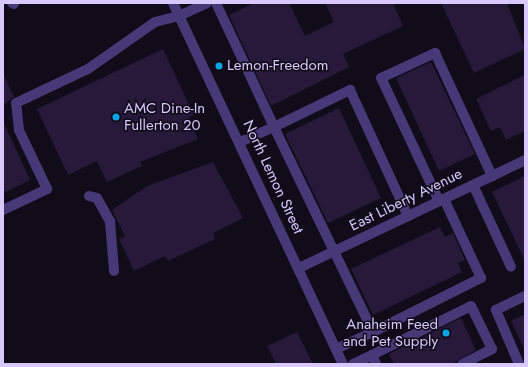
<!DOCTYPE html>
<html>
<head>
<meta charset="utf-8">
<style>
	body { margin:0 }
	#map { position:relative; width:528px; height:367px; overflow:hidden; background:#110c1a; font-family:Jost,sans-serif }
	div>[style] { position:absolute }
	.building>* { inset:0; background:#26193a }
	.minor>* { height:10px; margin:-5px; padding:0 5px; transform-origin:5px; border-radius:5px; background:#473977 }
	.dots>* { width:11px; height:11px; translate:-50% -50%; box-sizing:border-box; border:2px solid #110c1a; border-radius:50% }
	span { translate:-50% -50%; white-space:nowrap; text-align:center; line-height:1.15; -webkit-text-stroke:3px #110c1a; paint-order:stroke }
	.poi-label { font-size:15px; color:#d8c8fc }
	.left { translate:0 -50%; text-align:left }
	.right { translate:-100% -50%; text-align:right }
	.street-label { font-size:15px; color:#d8c8fc }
	.frame { position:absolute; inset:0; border:4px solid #d8c8fc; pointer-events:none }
</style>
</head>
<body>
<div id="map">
	<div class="building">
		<div style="clip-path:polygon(254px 3px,289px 3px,305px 36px,334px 22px,325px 3px,393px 3px,403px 26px,343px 54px,349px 67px,271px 106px,229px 15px)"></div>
		<div style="clip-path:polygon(441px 3px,507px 3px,525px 49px,474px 73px)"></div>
		<div style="clip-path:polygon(163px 49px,194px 115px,188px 118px,198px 139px,140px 162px,142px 166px,107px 182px,97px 161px,68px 175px,37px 109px)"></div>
		<div style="clip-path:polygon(431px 62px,475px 154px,439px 171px,396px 78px)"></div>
		<div style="clip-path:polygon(3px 73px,14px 97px,3px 105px)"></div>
		<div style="clip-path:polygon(525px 75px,525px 131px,506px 140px,500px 127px,491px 131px,476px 99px)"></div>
		<div style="clip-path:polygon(339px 108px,381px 198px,328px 223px,285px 134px)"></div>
		<div style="clip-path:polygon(3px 121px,30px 180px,3px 193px)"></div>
		<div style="clip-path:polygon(213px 162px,243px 218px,213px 233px,215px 239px,168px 261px,165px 256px,134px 271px,119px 239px,125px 236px,112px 210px,147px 186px)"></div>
		<div style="clip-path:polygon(525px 176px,525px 261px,492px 192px)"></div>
		<div style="clip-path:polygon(440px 227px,445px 237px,453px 233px,465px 260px,458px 263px,462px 272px,373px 315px,351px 269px)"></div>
		<div style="clip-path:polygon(525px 314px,525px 351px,511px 321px)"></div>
		<div style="clip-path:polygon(461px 318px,476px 350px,452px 364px,394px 364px,389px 354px)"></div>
		<div style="clip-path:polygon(297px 332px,313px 364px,276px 364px,267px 346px)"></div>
	</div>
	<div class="minor">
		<div style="left:12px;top:3px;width:2px;rotate:27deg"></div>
		<div style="left:173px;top:3px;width:399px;rotate:64.8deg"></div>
		<div style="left:216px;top:3px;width:137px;rotate:64.9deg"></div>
		<div style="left:274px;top:127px;width:85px;rotate:-26deg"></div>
		<div style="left:350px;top:90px;width:139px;rotate:65.3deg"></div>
		<div style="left:240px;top:142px;width:37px;rotate:-24deg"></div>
		<div style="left:274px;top:127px;width:228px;rotate:64.2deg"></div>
		<div style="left:373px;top:332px;width:41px;rotate:155.3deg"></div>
		<div style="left:473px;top:185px;width:90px;rotate:65.1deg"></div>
		<div style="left:89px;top:196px;width:8px;rotate:14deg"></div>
		<div style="left:97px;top:198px;width:26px;rotate:61deg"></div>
		<div style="left:110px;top:221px;width:50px;rotate:85.4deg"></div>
		<div style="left:439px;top:201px;width:136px;rotate:-115.2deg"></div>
		<div style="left:381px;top:78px;width:60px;rotate:-24.8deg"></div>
		<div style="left:435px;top:53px;width:136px;rotate:65.1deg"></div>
		<div style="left:3px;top:210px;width:49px;rotate:-25.5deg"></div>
		<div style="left:47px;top:189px;width:65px;rotate:-115.4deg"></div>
		<div style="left:19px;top:130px;width:27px;rotate:-96deg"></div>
		<div style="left:16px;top:103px;width:80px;rotate:-25.3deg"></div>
		<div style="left:88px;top:69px;width:82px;rotate:-35deg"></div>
		<div style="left:155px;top:22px;width:25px;rotate:-14deg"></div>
		<div style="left:179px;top:16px;width:31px;rotate:-25deg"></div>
		<div style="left:299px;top:268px;width:250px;rotate:-25.5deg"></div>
		<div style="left:373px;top:332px;width:121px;rotate:-26.6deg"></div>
		<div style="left:481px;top:278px;width:87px;rotate:-115.1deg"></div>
		<div style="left:372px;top:355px;width:110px;rotate:-26.3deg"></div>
		<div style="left:471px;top:306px;width:48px;rotate:64deg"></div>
		<div style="left:492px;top:349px;width:33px;rotate:153deg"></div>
		<div style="left:353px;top:364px;width:21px;rotate:-25deg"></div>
		<div style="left:372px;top:355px;width:10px;rotate:66deg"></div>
		<div style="left:519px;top:364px;width:59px;rotate:-113.1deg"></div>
		<div style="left:496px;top:310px;width:32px;rotate:-26deg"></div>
	</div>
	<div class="dots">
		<div style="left:219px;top:66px;background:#0ca5e4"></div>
		<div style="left:116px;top:117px;background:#0ca5e4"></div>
		<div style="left:446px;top:333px;background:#0ca5e4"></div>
	</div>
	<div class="poi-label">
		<span class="left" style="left:227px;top:66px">Lemon-Freedom</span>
		<span class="left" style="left:124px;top:117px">AMC Dine-In<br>Fullerton 20</span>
		<span class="right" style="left:438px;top:333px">Anaheim Feed<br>and Pet Supply</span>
	</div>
	<div class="street-label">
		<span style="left:273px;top:177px;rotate:65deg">North Lemon Street</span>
		<span style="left:406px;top:200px;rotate:-26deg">East Liberty Avenue</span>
	</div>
	<div class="frame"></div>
</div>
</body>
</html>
